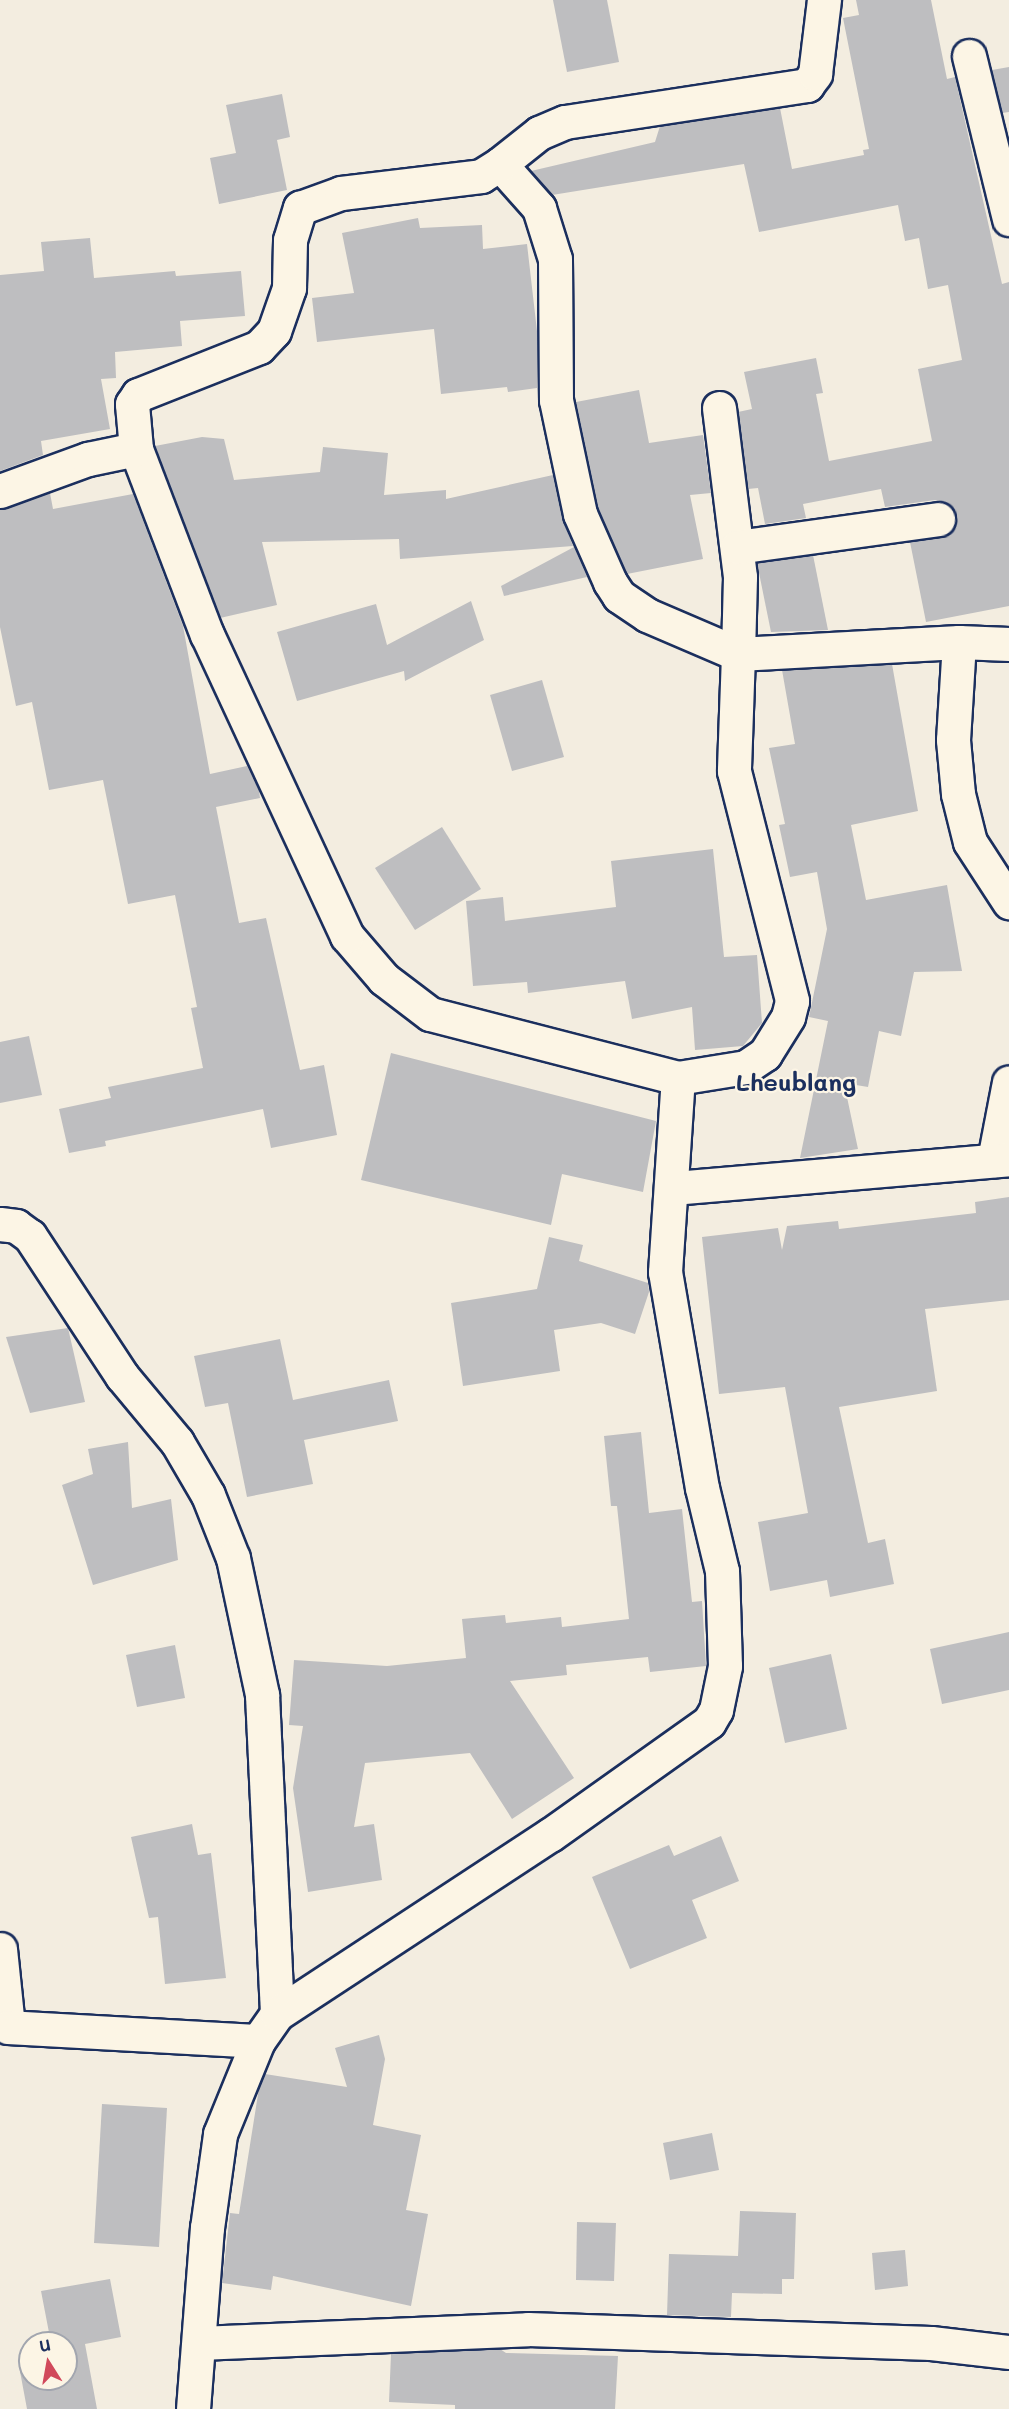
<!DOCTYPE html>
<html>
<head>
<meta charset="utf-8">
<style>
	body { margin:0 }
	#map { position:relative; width:1009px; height:2409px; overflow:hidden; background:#f3ede0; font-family:Mali,sans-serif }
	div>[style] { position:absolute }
	.building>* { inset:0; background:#bebec0 }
	.roads { filter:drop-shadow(2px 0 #1b2f5e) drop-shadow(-2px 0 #1b2f5e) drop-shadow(0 2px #1b2f5e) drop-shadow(0 -2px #1b2f5e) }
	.minor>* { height:33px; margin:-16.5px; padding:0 16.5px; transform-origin:16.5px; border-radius:16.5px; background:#fcf5e5 }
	span { translate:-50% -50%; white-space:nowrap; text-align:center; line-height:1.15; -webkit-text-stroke:4.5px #fcf5e5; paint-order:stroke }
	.quarter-label { font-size:24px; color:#1b2f5e; font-weight:700 }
	.north { position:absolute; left:18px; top:2331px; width:60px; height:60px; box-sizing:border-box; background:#fcf5e5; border:2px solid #a2a6af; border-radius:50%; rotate:349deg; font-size:16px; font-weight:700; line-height:24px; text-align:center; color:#1b2f5e }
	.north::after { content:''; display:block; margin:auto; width:21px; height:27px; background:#d1495b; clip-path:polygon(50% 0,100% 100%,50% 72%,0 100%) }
</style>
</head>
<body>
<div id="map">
	<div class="building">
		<div style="clip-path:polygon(553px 0,607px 0,619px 62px,567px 72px)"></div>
		<div style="clip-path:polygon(856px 0,931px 0,947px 79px,955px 77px,1002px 284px,1009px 282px,1009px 606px,926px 622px,910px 542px,950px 533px,957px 517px,952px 507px,935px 500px,885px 507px,881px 489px,803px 504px,806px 518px,765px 524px,758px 488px,748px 489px,738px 412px,752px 409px,744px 372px,816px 358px,823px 393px,816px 394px,829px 461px,932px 441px,918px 369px,962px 360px,948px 285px,928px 289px,919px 238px,905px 241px,898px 205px,759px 232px,744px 164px,552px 195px,531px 171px,655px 142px,660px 126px,780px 108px,792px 169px,864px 155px,863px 150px,869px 149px,843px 18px,859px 15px)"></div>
		<div style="clip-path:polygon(1009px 67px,1009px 112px,1002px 113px,992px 70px)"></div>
		<div style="clip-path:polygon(282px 94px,290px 137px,277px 140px,287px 190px,219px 204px,210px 158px,236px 153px,226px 105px)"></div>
		<div style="clip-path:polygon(418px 218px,420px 228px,482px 225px,483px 249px,527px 244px,537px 331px,537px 388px,508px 392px,507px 387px,441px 394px,434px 329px,317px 342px,312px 298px,354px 293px,342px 233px)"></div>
		<div style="clip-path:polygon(90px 238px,94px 278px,175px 271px,176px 276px,241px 271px,245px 316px,180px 321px,182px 346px,115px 352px,116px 378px,101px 379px,110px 429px,41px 441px,43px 455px,0 471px,0 275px,44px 271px,41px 242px)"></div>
		<div style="clip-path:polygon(639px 390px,649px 443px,703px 435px,711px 493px,690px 495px,703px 559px,627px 574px,598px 508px,576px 402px)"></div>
		<div style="clip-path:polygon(202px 437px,224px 439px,234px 480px,320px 472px,323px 447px,388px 453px,384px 495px,446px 490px,446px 499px,553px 475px,562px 518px,573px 546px,400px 559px,399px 539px,262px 542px,277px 605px,220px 618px,155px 446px)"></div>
		<div style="clip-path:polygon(50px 493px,53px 509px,133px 494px,183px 626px,210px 774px,247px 766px,259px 791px,260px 798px,216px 807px,239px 923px,266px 918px,300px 1070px,324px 1065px,337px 1135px,271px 1148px,263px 1109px,105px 1141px,106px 1146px,69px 1153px,59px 1109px,111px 1098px,108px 1087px,203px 1068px,191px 1008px,197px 1007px,175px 895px,128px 904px,103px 780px,49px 790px,32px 702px,16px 706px,0 627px,0 509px)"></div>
		<div style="clip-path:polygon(574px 547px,587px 577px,504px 596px,501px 586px)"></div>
		<div style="clip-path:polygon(813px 555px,828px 630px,771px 632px,757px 563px)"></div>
		<div style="clip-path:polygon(471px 601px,484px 640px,405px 681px,404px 671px,297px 701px,277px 632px,376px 604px,387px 645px)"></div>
		<div style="clip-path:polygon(892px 664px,918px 811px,851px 825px,866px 900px,947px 885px,962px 971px,914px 972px,901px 1036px,879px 1031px,868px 1087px,844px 1083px,858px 1149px,800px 1158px,828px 1021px,809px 1017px,827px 929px,817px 872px,790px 877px,779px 825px,785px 824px,769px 748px,795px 744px,782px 670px)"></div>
		<div style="clip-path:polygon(542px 680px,564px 757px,512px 771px,490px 695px)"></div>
		<div style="clip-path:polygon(442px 827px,481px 889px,415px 930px,375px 868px)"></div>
		<div style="clip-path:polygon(713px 849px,724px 957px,757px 955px,762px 1023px,743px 1046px,695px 1050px,692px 1007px,632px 1019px,625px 981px,528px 993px,527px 982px,473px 986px,466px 901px,503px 897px,505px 921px,616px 907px,611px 861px)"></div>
		<div style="clip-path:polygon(29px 1036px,42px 1095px,0 1103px,0 1042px)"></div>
		<div style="clip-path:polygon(391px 1053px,656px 1121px,643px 1192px,562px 1174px,551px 1225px,361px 1180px)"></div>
		<div style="clip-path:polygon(1009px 1197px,1009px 1300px,925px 1309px,937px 1391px,839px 1407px,868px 1543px,885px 1539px,894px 1584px,830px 1597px,827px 1580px,770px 1591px,758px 1522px,808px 1513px,785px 1387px,719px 1394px,702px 1237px,778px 1228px,782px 1250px,787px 1226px,838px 1221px,839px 1229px,976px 1213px,975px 1202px)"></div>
		<div style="clip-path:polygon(549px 1237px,583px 1245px,579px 1261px,648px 1283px,649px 1292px,635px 1334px,601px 1323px,554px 1330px,560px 1371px,463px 1386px,451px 1303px,537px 1289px)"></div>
		<div style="clip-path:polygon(68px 1328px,85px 1402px,30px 1413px,6px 1337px)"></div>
		<div style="clip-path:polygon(280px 1339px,293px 1400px,389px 1380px,398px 1421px,304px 1440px,313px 1484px,247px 1497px,228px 1403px,205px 1407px,194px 1356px)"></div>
		<div style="clip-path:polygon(641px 1432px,649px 1513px,682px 1509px,692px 1602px,702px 1601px,706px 1666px,650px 1672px,648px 1657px,566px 1665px,567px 1675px,510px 1681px,574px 1778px,512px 1819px,470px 1753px,365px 1763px,354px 1827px,374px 1824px,382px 1880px,308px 1892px,293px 1788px,303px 1726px,289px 1725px,294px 1660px,387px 1666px,466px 1658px,462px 1619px,505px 1615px,506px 1623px,561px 1617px,562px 1627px,629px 1619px,617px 1506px,611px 1506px,604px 1436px)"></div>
		<div style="clip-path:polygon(128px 1442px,132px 1508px,171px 1499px,178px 1560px,93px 1585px,62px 1485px,93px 1474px,88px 1449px)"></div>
		<div style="clip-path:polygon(1009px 1632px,1009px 1690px,942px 1704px,930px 1649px)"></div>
		<div style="clip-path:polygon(175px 1645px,185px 1698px,137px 1707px,126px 1655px)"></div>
		<div style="clip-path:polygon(831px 1654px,847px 1729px,785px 1743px,769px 1668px)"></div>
		<div style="clip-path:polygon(192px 1824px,198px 1855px,211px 1853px,226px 1978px,165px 1984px,158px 1917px,149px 1918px,131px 1837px)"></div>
		<div style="clip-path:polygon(721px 1836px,739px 1881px,692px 1900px,707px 1938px,630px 1969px,592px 1877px,669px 1845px,674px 1856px)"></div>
		<div style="clip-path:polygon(379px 2035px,385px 2059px,373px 2125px,421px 2135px,406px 2210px,428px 2214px,411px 2306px,273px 2276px,271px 2290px,222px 2283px,230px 2213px,239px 2214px,259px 2088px,265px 2074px,347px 2087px,335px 2048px)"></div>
		<div style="clip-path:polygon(102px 2104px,167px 2108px,159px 2247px,94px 2243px)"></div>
		<div style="clip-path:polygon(712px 2133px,719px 2170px,670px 2180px,663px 2143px)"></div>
		<div style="clip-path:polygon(740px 2211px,796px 2213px,794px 2279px,782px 2279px,782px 2294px,732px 2293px,731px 2317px,667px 2315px,669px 2254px,738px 2256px)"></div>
		<div style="clip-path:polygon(577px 2222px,616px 2223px,614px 2281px,576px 2280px)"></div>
		<div style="clip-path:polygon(905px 2250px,908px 2286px,875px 2290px,872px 2253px)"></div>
		<div style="clip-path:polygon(110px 2279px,121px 2337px,85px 2344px,97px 2409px,27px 2409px,19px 2366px,30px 2364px,30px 2379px,66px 2379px,66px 2343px,51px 2343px,41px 2291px)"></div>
		<div style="clip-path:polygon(500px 2349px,506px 2353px,618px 2356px,615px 2409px,455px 2409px,455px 2405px,389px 2402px,391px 2354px)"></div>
	</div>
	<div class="roads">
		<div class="minor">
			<div style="left:969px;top:56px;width:168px;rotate:76.2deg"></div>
			<div style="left:500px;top:164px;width:59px;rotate:48.4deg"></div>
			<div style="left:539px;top:208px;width:53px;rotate:72.6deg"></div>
			<div style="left:555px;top:259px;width:141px;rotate:89.6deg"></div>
			<div style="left:556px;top:400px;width:116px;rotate:78.1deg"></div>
			<div style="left:580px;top:514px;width:74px;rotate:66.2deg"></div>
			<div style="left:610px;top:582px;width:17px;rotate:57deg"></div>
			<div style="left:619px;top:596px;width:34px;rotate:34deg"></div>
			<div style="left:647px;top:615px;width:99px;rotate:23.2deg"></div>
			<div style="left:738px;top:654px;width:117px;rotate:92deg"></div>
			<div style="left:734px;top:771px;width:237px;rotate:75.8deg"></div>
			<div style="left:792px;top:1001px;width:16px;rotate:104deg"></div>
			<div style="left:788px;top:1017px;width:44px;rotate:121.9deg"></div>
			<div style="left:765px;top:1054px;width:23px;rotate:146deg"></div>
			<div style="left:746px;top:1067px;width:69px;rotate:170.8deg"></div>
			<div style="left:678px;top:1078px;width:256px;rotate:-165.5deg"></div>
			<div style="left:430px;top:1014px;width:58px;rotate:-142.7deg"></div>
			<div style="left:384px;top:979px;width:57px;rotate:-130.7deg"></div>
			<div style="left:347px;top:936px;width:332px;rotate:-114.9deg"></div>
			<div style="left:207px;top:635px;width:199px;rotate:-110.9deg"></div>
			<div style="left:136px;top:449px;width:45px;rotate:-95.1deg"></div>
			<div style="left:132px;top:404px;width:11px;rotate:-56deg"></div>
			<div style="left:138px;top:395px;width:130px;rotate:-21.6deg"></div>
			<div style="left:259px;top:347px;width:22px;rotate:-47deg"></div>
			<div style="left:274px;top:331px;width:46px;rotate:-70.8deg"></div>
			<div style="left:289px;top:288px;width:48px;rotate:-88.8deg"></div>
			<div style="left:290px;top:240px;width:34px;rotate:-73deg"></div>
			<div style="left:300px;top:208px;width:44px;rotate:-20.1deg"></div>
			<div style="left:341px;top:193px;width:141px;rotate:-6.9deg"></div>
			<div style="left:481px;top:176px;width:22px;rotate:-32deg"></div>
			<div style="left:500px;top:164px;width:50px;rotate:-38.5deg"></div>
			<div style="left:539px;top:133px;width:28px;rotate:-23deg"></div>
			<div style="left:565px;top:122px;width:245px;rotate:-8.7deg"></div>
			<div style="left:807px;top:85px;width:14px;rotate:-54deg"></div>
			<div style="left:815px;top:74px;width:75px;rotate:-83.1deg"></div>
			<div style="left:719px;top:408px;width:170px;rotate:82.9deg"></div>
			<div style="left:740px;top:577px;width:77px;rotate:91.5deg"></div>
			<div style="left:738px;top:654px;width:221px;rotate:-3.1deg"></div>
			<div style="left:959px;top:642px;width:50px;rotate:2.3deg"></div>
			<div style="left:0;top:491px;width:94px;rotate:-20deg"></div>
			<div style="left:88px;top:459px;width:49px;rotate:-11.8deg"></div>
			<div style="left:737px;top:547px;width:203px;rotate:-7.9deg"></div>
			<div style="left:959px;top:642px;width:98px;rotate:93.5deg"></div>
			<div style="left:953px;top:740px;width:54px;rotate:84.7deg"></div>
			<div style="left:958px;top:794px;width:49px;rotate:76deg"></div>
			<div style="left:970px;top:842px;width:72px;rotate:57deg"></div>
			<div style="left:994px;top:1160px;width:79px;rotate:-79.1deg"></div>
			<div style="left:674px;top:1188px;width:336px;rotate:-4.9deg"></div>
			<div style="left:0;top:1224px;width:16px;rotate:7deg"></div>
			<div style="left:16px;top:1226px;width:17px;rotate:36deg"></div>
			<div style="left:30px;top:1236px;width:168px;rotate:56.7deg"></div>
			<div style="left:122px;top:1376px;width:86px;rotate:50.2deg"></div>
			<div style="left:177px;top:1442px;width:61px;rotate:59.7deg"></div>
			<div style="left:208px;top:1495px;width:68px;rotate:68.4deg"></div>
			<div style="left:233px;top:1558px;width:140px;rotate:78deg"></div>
			<div style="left:262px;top:1695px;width:319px;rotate:87.3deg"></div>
			<div style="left:0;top:1949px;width:78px;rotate:84.1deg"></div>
			<div style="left:8px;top:2027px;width:250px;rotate:3.2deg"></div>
			<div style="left:199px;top:2343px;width:329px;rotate:-2.4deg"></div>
			<div style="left:528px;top:2329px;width:403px;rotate:2deg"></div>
			<div style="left:931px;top:2343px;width:79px;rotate:6.6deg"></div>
			<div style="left:193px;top:2409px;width:182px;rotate:-85.6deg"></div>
			<div style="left:207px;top:2228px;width:95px;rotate:-82.1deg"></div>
			<div style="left:220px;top:2134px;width:100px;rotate:-67.8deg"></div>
			<div style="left:258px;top:2041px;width:33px;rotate:-55deg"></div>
			<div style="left:277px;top:2014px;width:326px;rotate:-33.3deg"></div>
			<div style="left:550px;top:1835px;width:195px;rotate:-35.4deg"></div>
			<div style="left:709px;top:1722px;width:14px;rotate:-60deg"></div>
			<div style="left:716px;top:1710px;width:45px;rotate:-78.4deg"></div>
			<div style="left:725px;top:1666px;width:95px;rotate:-91.8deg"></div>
			<div style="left:722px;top:1571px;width:85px;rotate:-103.5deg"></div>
			<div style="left:702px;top:1488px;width:219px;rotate:-99.7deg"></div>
			<div style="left:665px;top:1272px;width:194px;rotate:-86.2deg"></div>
		</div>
	</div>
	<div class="quarter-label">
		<span style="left:796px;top:1082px">Lheublang</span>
	</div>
	<div class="north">U</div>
</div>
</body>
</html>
